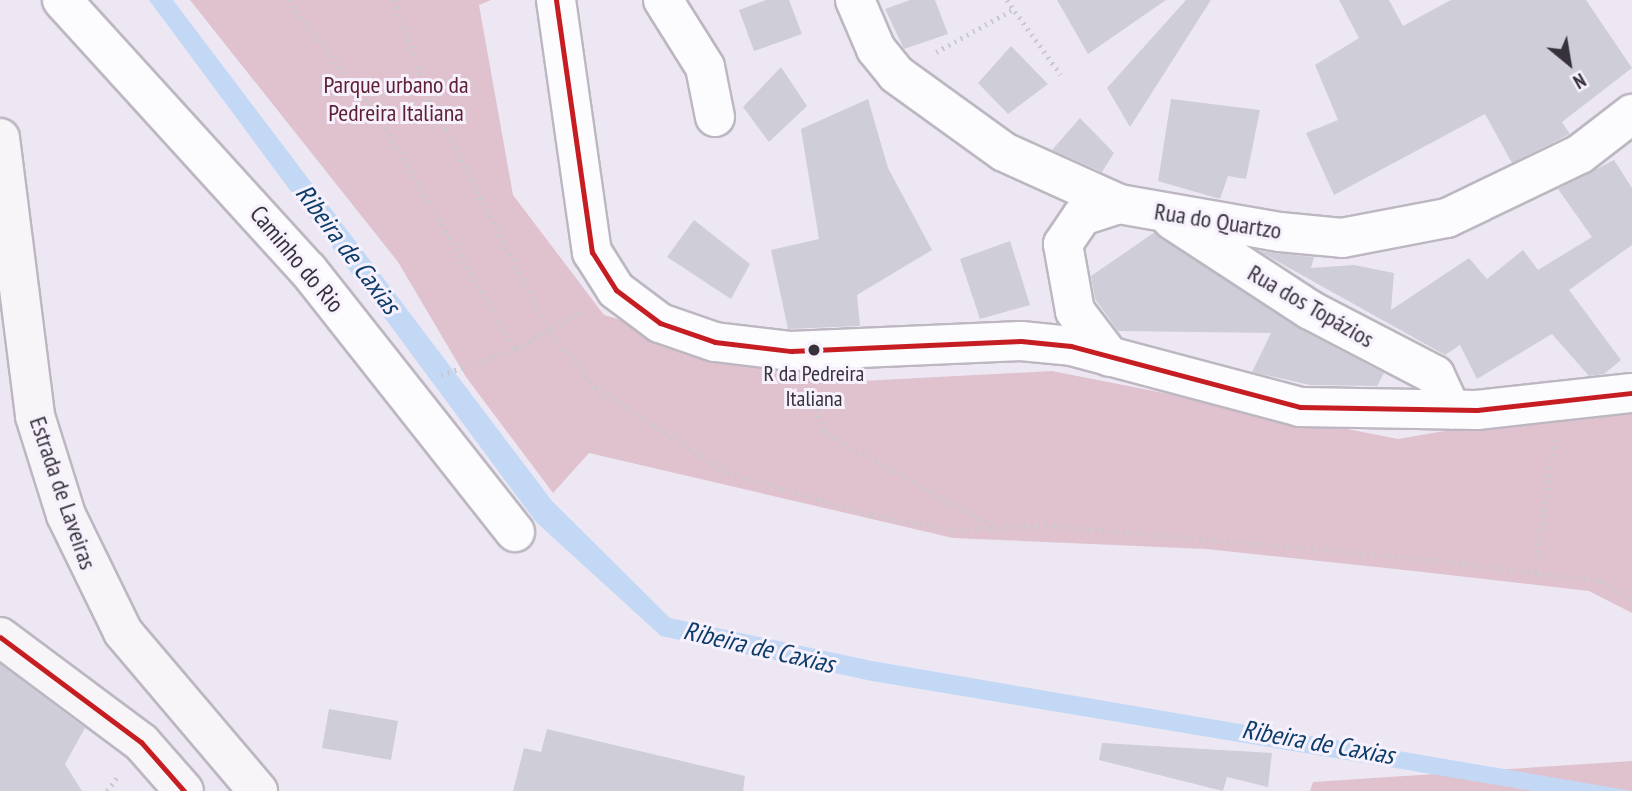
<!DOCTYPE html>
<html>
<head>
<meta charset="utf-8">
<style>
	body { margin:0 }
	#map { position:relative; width:1632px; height:791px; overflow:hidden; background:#ede7f4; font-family:"PT Sans Narrow",sans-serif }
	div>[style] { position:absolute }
	.green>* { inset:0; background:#e0c2ce }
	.water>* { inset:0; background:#c2d8f5 }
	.building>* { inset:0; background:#cfcdd8 }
	.path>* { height:4.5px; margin-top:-2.25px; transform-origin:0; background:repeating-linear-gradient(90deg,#cbc9ce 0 2px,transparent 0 7px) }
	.roads { filter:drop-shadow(2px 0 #bcb7c1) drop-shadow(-2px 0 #bcb7c1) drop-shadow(0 2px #bcb7c1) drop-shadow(0 -2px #bcb7c1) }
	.street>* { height:38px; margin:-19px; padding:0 19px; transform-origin:19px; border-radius:19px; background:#fcfbfd }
	.secondary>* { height:38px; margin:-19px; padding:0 19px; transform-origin:19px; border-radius:19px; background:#f8f5f8 }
	.bus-1>* { height:5px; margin:-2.5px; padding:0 2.5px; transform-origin:2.5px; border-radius:2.5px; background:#c61d23 }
	.dots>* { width:19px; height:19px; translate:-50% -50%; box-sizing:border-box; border:4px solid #f6f1fc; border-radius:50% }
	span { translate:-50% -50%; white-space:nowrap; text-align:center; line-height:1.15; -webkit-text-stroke:6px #f6f1fc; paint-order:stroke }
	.bus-label { font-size:22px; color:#36313a }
	.park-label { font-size:24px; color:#5e2033 }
	.street-label { font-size:24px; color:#36313a }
	.water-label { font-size:26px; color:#0c3c69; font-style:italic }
	.north { position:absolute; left:1534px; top:28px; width:70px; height:70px; -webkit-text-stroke:5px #f6f1fc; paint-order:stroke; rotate:150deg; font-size:19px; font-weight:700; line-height:28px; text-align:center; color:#36313a }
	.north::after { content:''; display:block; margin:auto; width:24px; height:32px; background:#36313a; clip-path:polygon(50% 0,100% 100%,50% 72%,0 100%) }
</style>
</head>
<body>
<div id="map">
	<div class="green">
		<div style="clip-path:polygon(190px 0,491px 0,479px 5px,513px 195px,604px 315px,843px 382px,1052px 371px,1398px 439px,1632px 399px,1632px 613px,1589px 591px,1414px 571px,1206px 549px,953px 538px,589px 453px,553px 493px,466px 377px,398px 262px)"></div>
		<div style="clip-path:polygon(1632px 761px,1632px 791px,1310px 791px,1313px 782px)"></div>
	</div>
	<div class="water">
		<div style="clip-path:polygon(149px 0,173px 0,552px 501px,670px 618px,872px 661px,1632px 791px,1534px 791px,872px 681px,661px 636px,536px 522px)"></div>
	</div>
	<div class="building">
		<div style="clip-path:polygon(766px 0,789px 0,802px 34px,754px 51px,739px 10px)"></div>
		<div style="clip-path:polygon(910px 0,935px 0,948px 34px,904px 49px,885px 9px)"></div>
		<div style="clip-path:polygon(1057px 0,1166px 0,1088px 54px)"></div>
		<div style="clip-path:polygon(1186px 0,1211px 0,1130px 127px,1107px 88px)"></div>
		<div style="clip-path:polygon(1339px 0,1389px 0,1403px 26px,1451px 0,1586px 0,1632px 68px,1562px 122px,1570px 134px,1512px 163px,1485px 114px,1334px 195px,1306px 133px,1338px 120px,1315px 65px,1359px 38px)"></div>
		<div style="clip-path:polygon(1011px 46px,1048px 84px,1008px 114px,978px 83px)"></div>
		<div style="clip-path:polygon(781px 67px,807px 106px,769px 142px,743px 107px)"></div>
		<div style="clip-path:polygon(868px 99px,888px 168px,932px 250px,857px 295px,860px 326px,788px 329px,771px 250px,819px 239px,801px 129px)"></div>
		<div style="clip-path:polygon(1171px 99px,1260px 110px,1246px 179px,1228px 176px,1220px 199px,1158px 181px)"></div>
		<div style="clip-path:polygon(1080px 118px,1114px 153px,1102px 172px,1052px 150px)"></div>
		<div style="clip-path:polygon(1614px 160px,1632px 188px,1632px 245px,1569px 290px,1621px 360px,1604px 374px,1589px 376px,1552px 334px,1477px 379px,1460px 345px,1445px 355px,1259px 251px,1314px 257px,1311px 268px,1354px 265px,1394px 273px,1391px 310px,1469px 258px,1487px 279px,1523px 250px,1538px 270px,1592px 237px,1558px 189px)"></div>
		<div style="clip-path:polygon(694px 220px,750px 264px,731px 299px,667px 257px)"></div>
		<div style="clip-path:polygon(1155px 232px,1298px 328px,1384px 373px,1377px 386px,1310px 385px,1252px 372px,1271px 333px,1118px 331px,1095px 299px,1091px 276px)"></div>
		<div style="clip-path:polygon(1010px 241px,1030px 305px,980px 319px,960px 259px)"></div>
		<div style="clip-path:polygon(0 664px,85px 728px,65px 764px,82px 791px,0 791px)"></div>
		<div style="clip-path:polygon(329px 709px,398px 721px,391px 760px,322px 748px)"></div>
		<div style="clip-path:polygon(547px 729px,745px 776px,743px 791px,513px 791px,524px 748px,541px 752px)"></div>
		<div style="clip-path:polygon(1102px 743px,1272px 753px,1268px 787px,1227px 777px,1223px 791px,1099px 760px)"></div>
	</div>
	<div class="path">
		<div style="left:288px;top:0;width:147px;rotate:52.2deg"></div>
		<div style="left:378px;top:116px;width:271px;rotate:59.4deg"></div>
		<div style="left:394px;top:0;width:111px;rotate:69.9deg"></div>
		<div style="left:432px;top:104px;width:257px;rotate:62.6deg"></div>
		<div style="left:550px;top:332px;width:71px;rotate:50.7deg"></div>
		<div style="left:595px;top:387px;width:158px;rotate:32.9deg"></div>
		<div style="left:728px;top:473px;width:150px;rotate:16.3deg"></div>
		<div style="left:872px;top:515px;width:83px;rotate:10.4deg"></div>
		<div style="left:954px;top:530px;width:92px;rotate:-3.1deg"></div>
		<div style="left:1046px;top:525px;width:380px;rotate:5.1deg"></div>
		<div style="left:1424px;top:559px;width:177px;rotate:7.1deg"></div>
		<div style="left:1600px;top:581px;width:37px;rotate:29deg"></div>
		<div style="left:1007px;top:0;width:92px;rotate:54.2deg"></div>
		<div style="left:936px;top:52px;width:87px;rotate:-28.9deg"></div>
		<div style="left:441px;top:375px;width:79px;rotate:-19.1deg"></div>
		<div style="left:516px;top:349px;width:76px;rotate:-29.9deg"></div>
		<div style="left:808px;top:390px;width:47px;rotate:67.3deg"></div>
		<div style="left:826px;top:433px;width:193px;rotate:29.2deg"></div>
		<div style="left:1534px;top:573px;width:134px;rotate:-81.4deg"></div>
		<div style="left:107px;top:791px;width:17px;rotate:-54deg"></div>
	</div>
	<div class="roads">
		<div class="street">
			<div style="left:62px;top:0;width:365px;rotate:47.7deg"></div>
			<div style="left:308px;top:270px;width:334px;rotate:51.7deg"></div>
			<div style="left:556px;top:0;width:255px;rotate:81.9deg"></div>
			<div style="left:592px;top:252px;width:45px;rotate:57.7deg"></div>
			<div style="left:616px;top:290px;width:55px;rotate:36.9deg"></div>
			<div style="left:660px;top:323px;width:58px;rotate:19.1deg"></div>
			<div style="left:715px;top:342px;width:77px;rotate:6.8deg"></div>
			<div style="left:791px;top:351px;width:230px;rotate:-2.5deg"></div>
			<div style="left:1021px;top:341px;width:50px;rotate:5.7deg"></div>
			<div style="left:1071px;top:346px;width:237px;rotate:14.9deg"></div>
			<div style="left:1300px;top:407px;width:177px;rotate:1deg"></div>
			<div style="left:1477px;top:410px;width:156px;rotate:-6.3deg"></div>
			<div style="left:663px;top:0;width:79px;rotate:57.9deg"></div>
			<div style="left:705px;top:67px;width:51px;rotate:78.7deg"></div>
			<div style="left:855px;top:0;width:53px;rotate:66.8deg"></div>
			<div style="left:876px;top:49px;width:32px;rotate:51deg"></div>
			<div style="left:896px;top:74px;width:133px;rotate:35.8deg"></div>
			<div style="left:1004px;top:152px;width:126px;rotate:24.3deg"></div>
			<div style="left:1119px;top:204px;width:163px;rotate:9.9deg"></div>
			<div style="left:1280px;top:232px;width:62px;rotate:5.5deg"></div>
			<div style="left:1342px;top:238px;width:107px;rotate:-10.8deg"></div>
			<div style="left:1447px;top:218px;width:148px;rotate:-25.7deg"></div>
			<div style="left:1580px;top:154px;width:66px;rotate:-37.6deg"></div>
			<div style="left:1172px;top:220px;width:165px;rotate:33.1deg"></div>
			<div style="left:1310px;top:310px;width:141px;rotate:27.5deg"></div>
			<div style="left:1435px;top:375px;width:38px;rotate:65deg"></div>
			<div style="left:1110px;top:357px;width:58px;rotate:-127.3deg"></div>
			<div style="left:1075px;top:311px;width:68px;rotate:-100.2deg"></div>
			<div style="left:1063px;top:244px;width:34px;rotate:-56deg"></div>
			<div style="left:1082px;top:216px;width:39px;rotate:-18deg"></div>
		</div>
		<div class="secondary">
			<div style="left:0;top:138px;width:280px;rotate:82.8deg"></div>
			<div style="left:35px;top:416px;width:104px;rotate:72.6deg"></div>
			<div style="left:66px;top:515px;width:130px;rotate:64deg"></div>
			<div style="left:123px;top:632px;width:209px;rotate:49.7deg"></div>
			<div style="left:0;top:637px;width:176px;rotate:36.7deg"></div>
			<div style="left:141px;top:742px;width:65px;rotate:48.7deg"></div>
		</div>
	</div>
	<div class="bus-1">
		<div style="left:556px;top:0;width:255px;rotate:81.9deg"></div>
		<div style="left:592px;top:252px;width:45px;rotate:57.7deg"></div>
		<div style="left:616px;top:290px;width:55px;rotate:36.9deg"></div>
		<div style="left:660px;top:323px;width:58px;rotate:19.1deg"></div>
		<div style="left:715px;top:342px;width:77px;rotate:6.8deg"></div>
		<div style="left:791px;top:351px;width:230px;rotate:-2.5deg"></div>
		<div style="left:1021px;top:341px;width:50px;rotate:5.7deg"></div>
		<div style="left:1071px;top:346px;width:237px;rotate:14.9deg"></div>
		<div style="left:1300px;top:407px;width:177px;rotate:1deg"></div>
		<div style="left:1477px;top:410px;width:156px;rotate:-6.3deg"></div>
		<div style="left:0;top:637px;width:176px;rotate:36.7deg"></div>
		<div style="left:141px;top:742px;width:65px;rotate:48.7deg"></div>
	</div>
	<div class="dots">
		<div style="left:814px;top:350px;background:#36313a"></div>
	</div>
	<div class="bus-label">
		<span style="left:814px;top:386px">R da Pedreira<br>Italiana</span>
	</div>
	<div class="park-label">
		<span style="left:396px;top:99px">Parque urbano da<br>Pedreira Italiana</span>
	</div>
	<div class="street-label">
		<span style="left:1218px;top:221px;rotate:9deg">Rua do Quartzo</span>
		<span style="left:297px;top:259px;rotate:50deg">Caminho do Rio</span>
		<span style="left:1311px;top:306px;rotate:30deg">Rua dos Topázios</span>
		<span style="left:63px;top:493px;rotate:71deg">Estrada de Laveiras</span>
	</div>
	<div class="water-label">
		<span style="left:348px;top:249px;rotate:53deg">Ribeira de Caxias</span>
		<span style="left:759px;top:647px;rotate:13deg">Ribeira de Caxias</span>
		<span style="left:1318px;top:742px;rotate:10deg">Ribeira de Caxias</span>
	</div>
	<div class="north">N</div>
</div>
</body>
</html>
